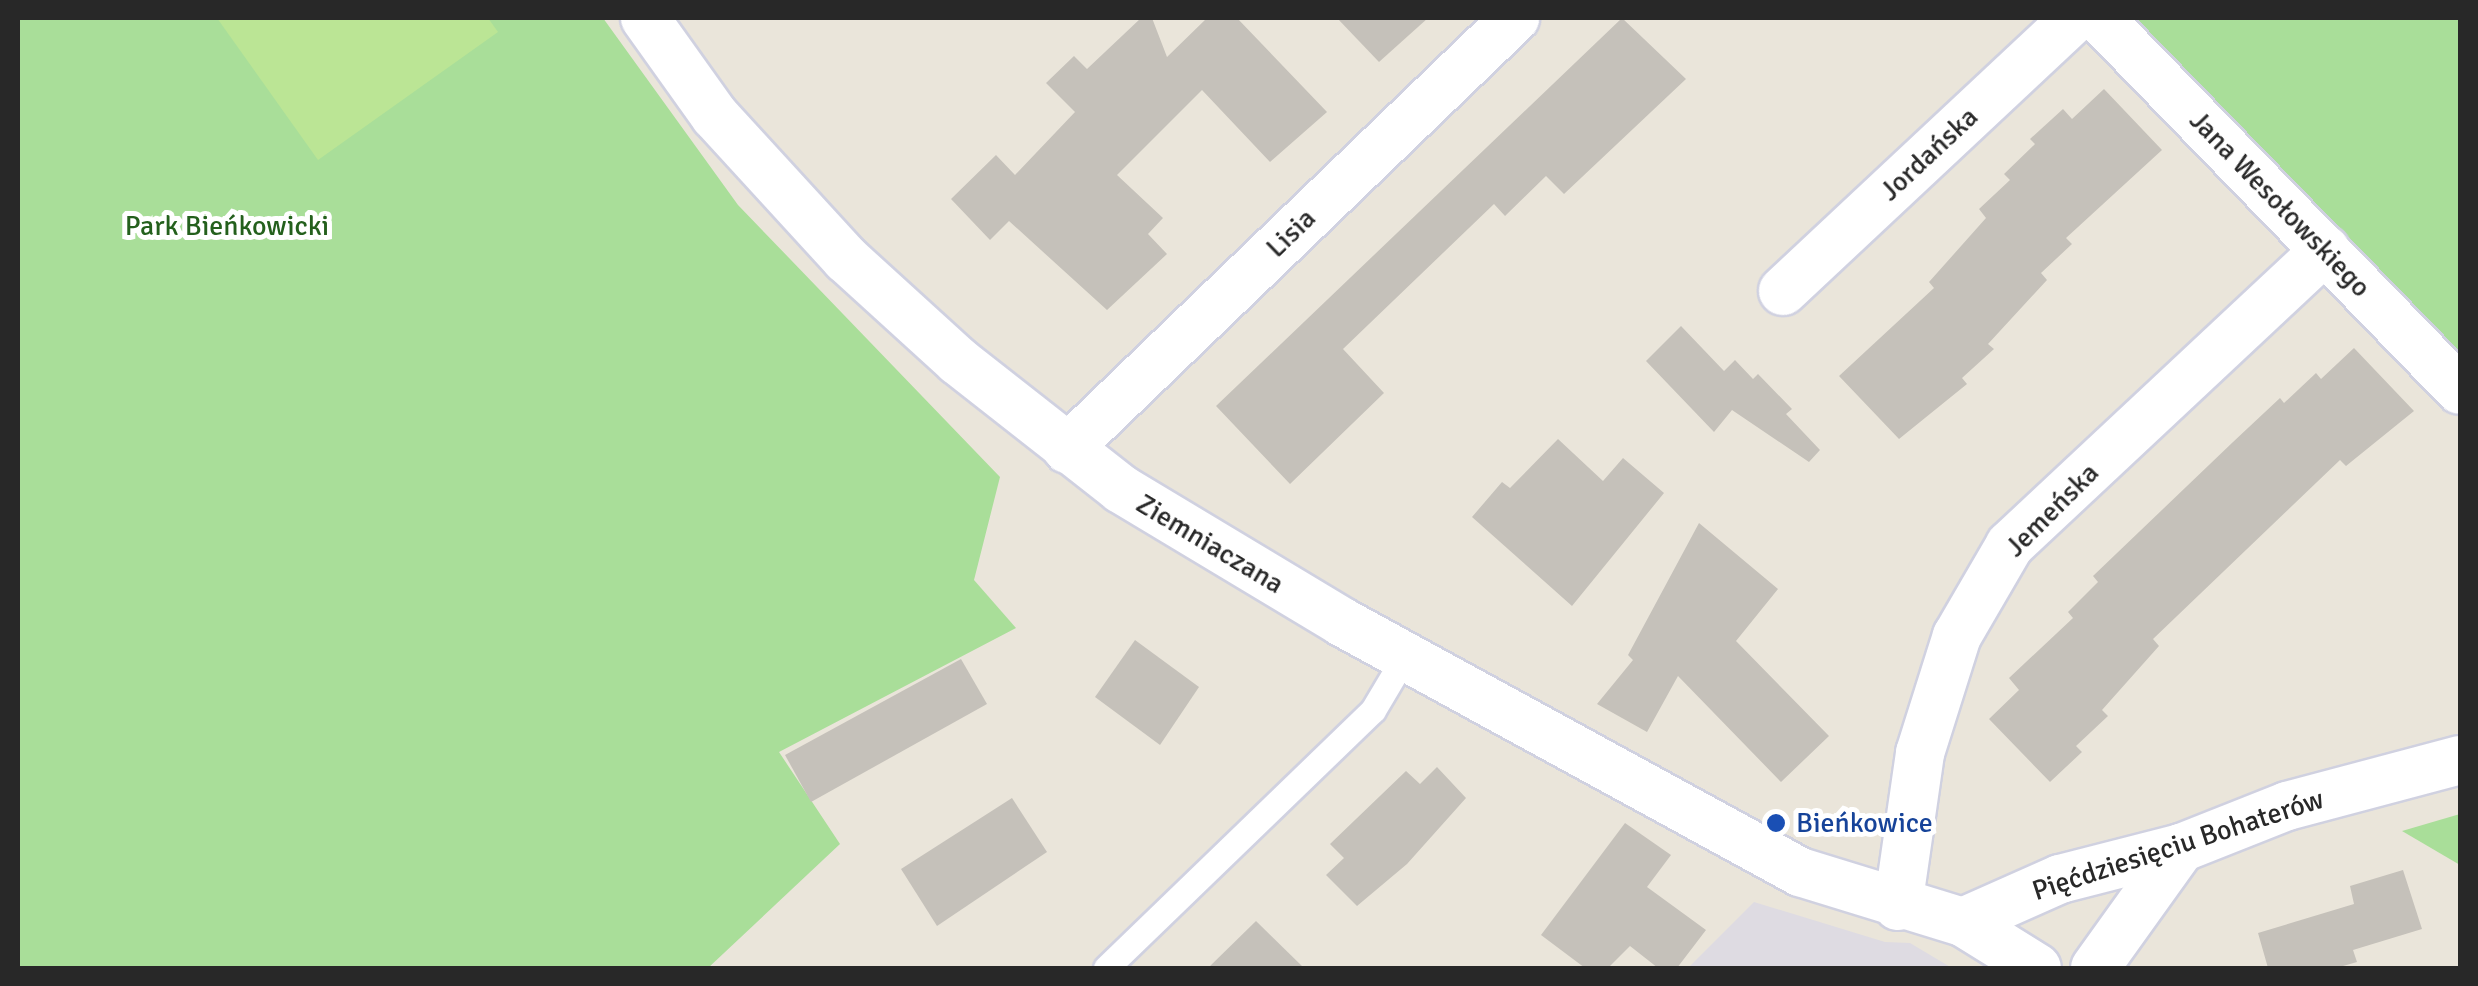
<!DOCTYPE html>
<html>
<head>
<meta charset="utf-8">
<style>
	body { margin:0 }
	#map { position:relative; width:2478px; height:986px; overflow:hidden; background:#eae5da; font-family:Signika,sans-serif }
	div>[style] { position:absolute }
	.industrial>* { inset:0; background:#dedbe2 }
	.green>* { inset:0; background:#a9de99 }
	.pitch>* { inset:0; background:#bbe595 }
	.building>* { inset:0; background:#c5c1ba }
	.roads { filter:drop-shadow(2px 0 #d0d1e0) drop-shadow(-2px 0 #d0d1e0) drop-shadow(0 2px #d0d1e0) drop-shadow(0 -2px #d0d1e0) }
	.service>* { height:25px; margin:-12.5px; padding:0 12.5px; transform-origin:12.5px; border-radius:12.5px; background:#fff }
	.minor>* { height:48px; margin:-24px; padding:0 24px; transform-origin:24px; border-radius:24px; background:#fff }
	.dots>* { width:28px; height:28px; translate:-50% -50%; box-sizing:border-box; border:5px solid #fff; border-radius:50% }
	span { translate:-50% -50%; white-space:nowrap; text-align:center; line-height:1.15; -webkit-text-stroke:10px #fff; paint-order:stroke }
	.street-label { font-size:28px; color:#282828 }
	.park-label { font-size:28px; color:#24601d }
	.transit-label { font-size:28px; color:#164399 }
	.left { translate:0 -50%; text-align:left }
	.frame { position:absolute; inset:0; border:20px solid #282828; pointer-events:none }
</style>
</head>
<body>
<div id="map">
	<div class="industrial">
		<div style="clip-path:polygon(1754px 902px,1885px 942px,1910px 943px,1952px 968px,1688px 968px)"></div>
	</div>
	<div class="green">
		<div style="clip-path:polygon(18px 18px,603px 18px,738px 205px,1000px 477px,974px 580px,1016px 628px,779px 752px,840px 844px,708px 968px,18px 968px)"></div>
		<div style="clip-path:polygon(2126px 18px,2460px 18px,2460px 366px)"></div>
		<div style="clip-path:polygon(2460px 814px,2460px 865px,2402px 831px)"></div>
	</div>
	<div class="pitch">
		<div style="clip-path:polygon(217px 18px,488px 18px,498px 32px,318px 160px)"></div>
	</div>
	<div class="building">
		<div style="clip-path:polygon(1141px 18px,1152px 18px,1167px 57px,1207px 18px,1237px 18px,1327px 112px,1270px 162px,1202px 90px,1117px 175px,1163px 218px,1148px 234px,1167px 254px,1107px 310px,1009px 221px,990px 240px,951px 199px,996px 155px,1015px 175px,1075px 112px,1046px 83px,1074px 56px,1087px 69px)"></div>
		<div style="clip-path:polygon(1337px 18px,1428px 18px,1379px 62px)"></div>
		<div style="clip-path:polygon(1622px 18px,1686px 79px,1564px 194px,1546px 176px,1505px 216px,1494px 204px,1343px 349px,1384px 393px,1290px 484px,1216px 406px)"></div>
		<div style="clip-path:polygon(2104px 89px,2162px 150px,2066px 238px,2072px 244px,2041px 273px,2047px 280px,1988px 344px,1994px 349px,1962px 378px,1967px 384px,1899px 439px,1839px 376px,1934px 288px,1929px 282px,1986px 218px,1979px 209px,2010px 180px,2004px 174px,2035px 144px,2030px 139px,2063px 109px,2072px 119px)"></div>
		<div style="clip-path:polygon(1681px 326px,1724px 371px,1735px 360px,1753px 379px,1758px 374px,1792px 409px,1786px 414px,1820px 450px,1809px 462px,1732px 410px,1714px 432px,1646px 361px)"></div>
		<div style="clip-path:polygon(2354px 348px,2414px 411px,2346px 466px,2340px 460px,2153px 639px,2159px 646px,2102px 710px,2108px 716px,2076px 746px,2082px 752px,2050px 782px,1989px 719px,2019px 690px,2009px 678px,2073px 618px,2068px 612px,2098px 582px,2093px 576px,2233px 442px,2280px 398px,2284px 403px,2316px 373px,2321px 379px)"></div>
		<div style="clip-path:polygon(1558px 439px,1603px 481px,1623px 458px,1664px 493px,1572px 606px,1472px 517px,1502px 482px,1510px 488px)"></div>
		<div style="clip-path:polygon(1699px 523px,1778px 589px,1736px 641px,1829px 736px,1781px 782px,1678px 676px,1647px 732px,1597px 704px,1633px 660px,1628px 655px)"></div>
		<div style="clip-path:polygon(1135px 640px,1199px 687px,1160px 745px,1095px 697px)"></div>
		<div style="clip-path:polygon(961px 659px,987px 704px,811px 802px,785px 755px)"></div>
		<div style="clip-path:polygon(1437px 767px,1466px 798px,1407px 864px,1357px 906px,1326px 875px,1344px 858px,1330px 844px,1406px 771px,1420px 784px)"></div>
		<div style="clip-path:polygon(1012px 798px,1047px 852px,937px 926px,901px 869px)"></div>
		<div style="clip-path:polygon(1625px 823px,1671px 855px,1647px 887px,1706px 930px,1677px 968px,1658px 968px,1630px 946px,1608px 968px,1585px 968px,1541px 935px)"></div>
		<div style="clip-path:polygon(2403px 870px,2422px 929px,2353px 950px,2357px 962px,2336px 968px,2268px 968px,2258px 933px,2354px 904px,2350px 886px)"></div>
		<div style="clip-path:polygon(1256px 921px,1304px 968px,1208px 968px)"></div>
	</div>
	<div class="roads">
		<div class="service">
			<div style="left:1106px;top:968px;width:371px;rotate:-44deg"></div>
			<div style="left:1373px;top:710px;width:63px;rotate:-59.3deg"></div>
		</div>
		<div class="minor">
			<div style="left:645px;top:18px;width:120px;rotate:54.5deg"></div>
			<div style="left:715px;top:116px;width:194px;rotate:47.5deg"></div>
			<div style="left:846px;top:259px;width:151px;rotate:42.3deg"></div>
			<div style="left:958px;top:361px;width:207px;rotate:38.1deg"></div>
			<div style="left:1121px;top:489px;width:258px;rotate:31deg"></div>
			<div style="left:1342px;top:622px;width:522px;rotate:28.63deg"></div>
			<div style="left:1800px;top:872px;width:170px;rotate:17.1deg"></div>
			<div style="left:1963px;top:922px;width:106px;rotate:-23.9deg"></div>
			<div style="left:2060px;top:879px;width:125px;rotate:-14.4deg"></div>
			<div style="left:2181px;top:848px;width:114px;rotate:-21.6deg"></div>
			<div style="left:2287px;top:806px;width:179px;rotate:-14.9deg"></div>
			<div style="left:2099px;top:18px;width:518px;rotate:45.86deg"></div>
			<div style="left:1783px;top:291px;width:400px;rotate:-43.1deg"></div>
			<div style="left:1067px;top:449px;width:622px;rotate:-43.89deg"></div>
			<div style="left:1898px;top:906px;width:155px;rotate:-81.8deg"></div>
			<div style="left:1920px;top:753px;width:123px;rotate:-72.5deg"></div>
			<div style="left:1957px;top:636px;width:105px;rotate:-59.8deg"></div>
			<div style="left:2010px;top:545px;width:432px;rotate:-43.1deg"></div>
			<div style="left:1963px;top:922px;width:87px;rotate:31.9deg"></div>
			<div style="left:2095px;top:968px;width:148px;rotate:-54.4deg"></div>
		</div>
	</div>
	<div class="dots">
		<div style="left:1776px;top:823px;background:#1a4fb4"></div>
	</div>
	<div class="street-label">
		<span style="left:1929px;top:154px;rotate:-43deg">Jordańska</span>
		<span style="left:2280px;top:204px;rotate:46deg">Jana Wesołowskiego</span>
		<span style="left:1291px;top:233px;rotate:-44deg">Lisia</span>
		<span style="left:2052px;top:510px;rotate:-45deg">Jemeńska</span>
		<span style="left:1210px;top:544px;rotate:31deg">Ziemniaczana</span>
		<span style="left:2178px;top:845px;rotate:-18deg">Pięćdziesięciu Bohaterów</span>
	</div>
	<div class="park-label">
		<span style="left:227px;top:226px">Park Bieńkowicki</span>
	</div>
	<div class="transit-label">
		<span class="left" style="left:1796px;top:823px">Bieńkowice</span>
	</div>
	<div class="frame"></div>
</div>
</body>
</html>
